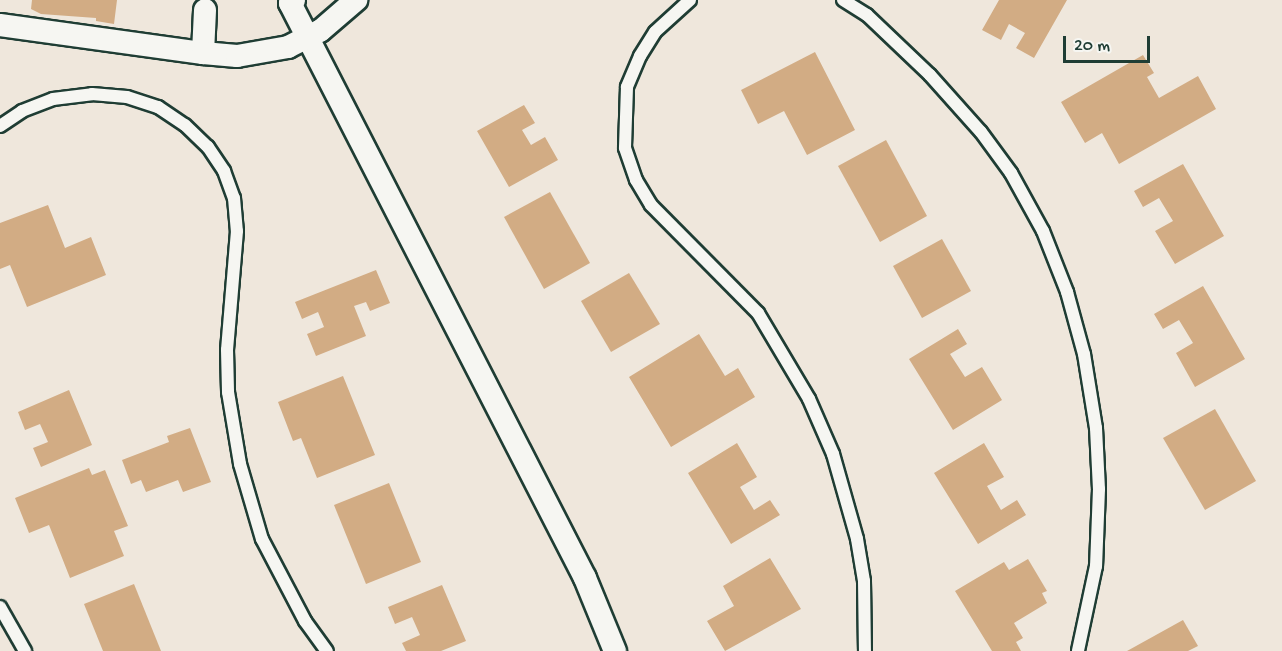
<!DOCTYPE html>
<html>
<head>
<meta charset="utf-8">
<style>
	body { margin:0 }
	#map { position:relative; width:1282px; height:651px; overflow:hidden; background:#efe7dc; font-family:"Gochi Hand",sans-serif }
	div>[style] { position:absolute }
	.building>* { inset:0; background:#d2ac84 }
	.roads { filter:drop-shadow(2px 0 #1f3d34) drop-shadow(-2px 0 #1f3d34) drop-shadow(0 2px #1f3d34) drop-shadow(0 -2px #1f3d34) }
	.lane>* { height:12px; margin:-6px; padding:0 6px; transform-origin:6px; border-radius:6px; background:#f6f6f2 }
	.street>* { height:22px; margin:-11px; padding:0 11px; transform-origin:11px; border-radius:11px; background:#f6f6f2 }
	span { translate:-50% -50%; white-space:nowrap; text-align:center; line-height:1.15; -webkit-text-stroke:4.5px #f6f6f2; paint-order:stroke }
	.scale { position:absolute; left:1063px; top:36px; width:87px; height:27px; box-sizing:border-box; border:3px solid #1f3d34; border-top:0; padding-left:8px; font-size:18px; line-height:21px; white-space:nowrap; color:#1f3d34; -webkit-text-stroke:4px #f6f6f2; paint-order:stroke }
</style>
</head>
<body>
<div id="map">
	<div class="building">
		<div style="clip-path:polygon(32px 0,117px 0,114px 24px,96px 21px,96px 18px,41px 14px,31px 9px)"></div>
		<div style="clip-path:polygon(999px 0,1067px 0,1034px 58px,1016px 48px,1025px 33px,1009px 24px,1001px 40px,982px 30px)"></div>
		<div style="clip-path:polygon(815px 52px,855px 130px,807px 155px,784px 111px,758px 124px,741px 90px)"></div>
		<div style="clip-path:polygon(1143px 55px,1154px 73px,1147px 77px,1159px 98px,1198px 76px,1216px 109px,1119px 164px,1102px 133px,1085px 143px,1061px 102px)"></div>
		<div style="clip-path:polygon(524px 105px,535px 123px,522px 130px,531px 145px,545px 137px,558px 160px,509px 187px,477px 131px)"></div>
		<div style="clip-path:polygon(886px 140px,927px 216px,880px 242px,838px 166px)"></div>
		<div style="clip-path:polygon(1183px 164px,1224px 236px,1175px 264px,1155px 231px,1173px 221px,1159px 198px,1143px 207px,1134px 191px)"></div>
		<div style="clip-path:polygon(550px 192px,590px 263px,544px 289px,504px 217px)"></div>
		<div style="clip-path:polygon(48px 205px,65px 248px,91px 237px,106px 275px,27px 307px,10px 265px,0 269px,0 223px)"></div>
		<div style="clip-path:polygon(942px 239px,971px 291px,922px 318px,893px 266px)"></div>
		<div style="clip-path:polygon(376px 270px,390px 303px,370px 311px,366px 302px,354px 306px,366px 336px,316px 356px,307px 334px,324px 327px,318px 312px,302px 319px,295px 302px)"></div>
		<div style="clip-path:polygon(629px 273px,660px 324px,611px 352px,581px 301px)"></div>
		<div style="clip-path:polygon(1203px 286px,1245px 359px,1195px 387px,1176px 353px,1193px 343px,1179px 320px,1163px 329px,1154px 314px)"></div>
		<div style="clip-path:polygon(958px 329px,967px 344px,950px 354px,965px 377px,982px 367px,1002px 400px,953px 430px,909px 359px)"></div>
		<div style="clip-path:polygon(699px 334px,725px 376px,738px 368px,755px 397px,671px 447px,629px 377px)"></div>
		<div style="clip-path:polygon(343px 376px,375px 455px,317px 478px,301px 438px,293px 441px,278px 402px)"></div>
		<div style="clip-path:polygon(69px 390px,92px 445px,41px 467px,33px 448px,48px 442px,40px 424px,25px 430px,18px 412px)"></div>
		<div style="clip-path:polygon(1215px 409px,1256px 481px,1205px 510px,1163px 438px)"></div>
		<div style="clip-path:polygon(190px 428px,211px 482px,183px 492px,178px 480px,146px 492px,141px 480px,131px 484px,122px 460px,169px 442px,167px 436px)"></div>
		<div style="clip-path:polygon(737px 443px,757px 477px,740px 487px,754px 510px,770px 500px,780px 515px,731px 544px,688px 473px)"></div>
		<div style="clip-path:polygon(984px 443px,1004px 477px,987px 486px,1001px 510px,1017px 500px,1026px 515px,978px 544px,934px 473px)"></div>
		<div style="clip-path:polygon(89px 468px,92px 475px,105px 470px,128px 526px,114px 531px,124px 556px,70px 578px,49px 525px,29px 533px,15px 498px)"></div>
		<div style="clip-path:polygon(389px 483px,421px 562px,366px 584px,334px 505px)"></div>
		<div style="clip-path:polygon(770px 558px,801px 609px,725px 651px,707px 621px,734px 606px,723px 586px)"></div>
		<div style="clip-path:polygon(1028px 559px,1047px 591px,1042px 593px,1047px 603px,1014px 623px,1023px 638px,1016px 642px,1021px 651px,992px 651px,955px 591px,1004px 562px,1009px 570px)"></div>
		<div style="clip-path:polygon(134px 584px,161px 651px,103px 651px,84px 604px)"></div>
		<div style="clip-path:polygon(442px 585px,466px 641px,441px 651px,406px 651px,402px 643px,420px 635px,412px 617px,395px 624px,388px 607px)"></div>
		<div style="clip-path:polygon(1183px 620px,1198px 646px,1188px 651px,1127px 651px)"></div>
	</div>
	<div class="roads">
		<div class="lane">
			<div style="left:690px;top:0;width:47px;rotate:137.6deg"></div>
			<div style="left:655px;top:32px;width:28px;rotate:122deg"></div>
			<div style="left:640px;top:56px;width:34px;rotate:113deg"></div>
			<div style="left:627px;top:87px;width:61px;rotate:91.9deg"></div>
			<div style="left:625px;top:148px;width:34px;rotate:71deg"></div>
			<div style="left:636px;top:180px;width:29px;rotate:59deg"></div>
			<div style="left:651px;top:205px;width:152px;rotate:45.3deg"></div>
			<div style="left:758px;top:313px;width:100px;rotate:59.3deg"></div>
			<div style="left:809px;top:399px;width:60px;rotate:66.4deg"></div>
			<div style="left:833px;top:454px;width:88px;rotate:74.2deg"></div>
			<div style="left:857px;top:539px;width:43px;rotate:80.5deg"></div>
			<div style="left:864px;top:581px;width:70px;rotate:89.2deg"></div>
			<div style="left:843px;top:0;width:28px;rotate:32deg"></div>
			<div style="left:867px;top:15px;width:87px;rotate:43.6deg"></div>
			<div style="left:930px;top:75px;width:76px;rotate:48.2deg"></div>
			<div style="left:981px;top:132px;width:51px;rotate:53.8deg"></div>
			<div style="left:1011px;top:173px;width:66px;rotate:61.1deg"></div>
			<div style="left:1043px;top:231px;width:66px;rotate:68.5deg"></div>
			<div style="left:1067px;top:292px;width:64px;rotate:74.7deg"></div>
			<div style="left:1084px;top:354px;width:75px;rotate:80.8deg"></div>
			<div style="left:1096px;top:428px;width:61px;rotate:87.2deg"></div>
			<div style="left:1099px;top:489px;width:77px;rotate:92.2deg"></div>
			<div style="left:1096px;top:566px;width:87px;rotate:102deg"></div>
			<div style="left:0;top:126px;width:27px;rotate:-34deg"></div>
			<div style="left:22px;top:111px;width:33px;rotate:-21deg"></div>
			<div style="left:53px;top:99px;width:39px;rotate:-7deg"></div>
			<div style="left:92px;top:94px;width:35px;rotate:5deg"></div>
			<div style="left:127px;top:97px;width:33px;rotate:18deg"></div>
			<div style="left:158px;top:107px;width:32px;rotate:34deg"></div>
			<div style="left:185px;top:125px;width:32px;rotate:44deg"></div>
			<div style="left:208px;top:147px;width:29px;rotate:56deg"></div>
			<div style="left:224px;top:171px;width:29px;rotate:70deg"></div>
			<div style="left:234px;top:198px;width:33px;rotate:85deg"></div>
			<div style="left:237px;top:231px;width:119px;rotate:94.8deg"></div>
			<div style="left:227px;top:350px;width:42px;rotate:88.6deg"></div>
			<div style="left:228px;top:392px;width:73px;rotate:80.5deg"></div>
			<div style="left:240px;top:464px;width:78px;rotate:73.7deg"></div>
			<div style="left:262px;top:539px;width:93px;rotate:62.3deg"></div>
			<div style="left:305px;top:621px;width:37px;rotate:54deg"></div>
			<div style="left:0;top:607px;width:51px;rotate:60.4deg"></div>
		</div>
		<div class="street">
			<div style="left:294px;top:0;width:5px;rotate:143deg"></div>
			<div style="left:290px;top:3px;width:646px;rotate:62.84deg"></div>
			<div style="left:585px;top:578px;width:79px;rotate:67.7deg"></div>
			<div style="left:0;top:25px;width:205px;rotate:7.9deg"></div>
			<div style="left:203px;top:53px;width:43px;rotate:-87.3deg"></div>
			<div style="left:203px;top:53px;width:34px;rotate:5deg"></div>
			<div style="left:237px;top:56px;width:52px;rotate:-10deg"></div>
			<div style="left:288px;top:47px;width:36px;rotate:-27deg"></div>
			<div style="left:320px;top:31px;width:48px;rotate:-40.7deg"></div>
		</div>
	</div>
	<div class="scale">20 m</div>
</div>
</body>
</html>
